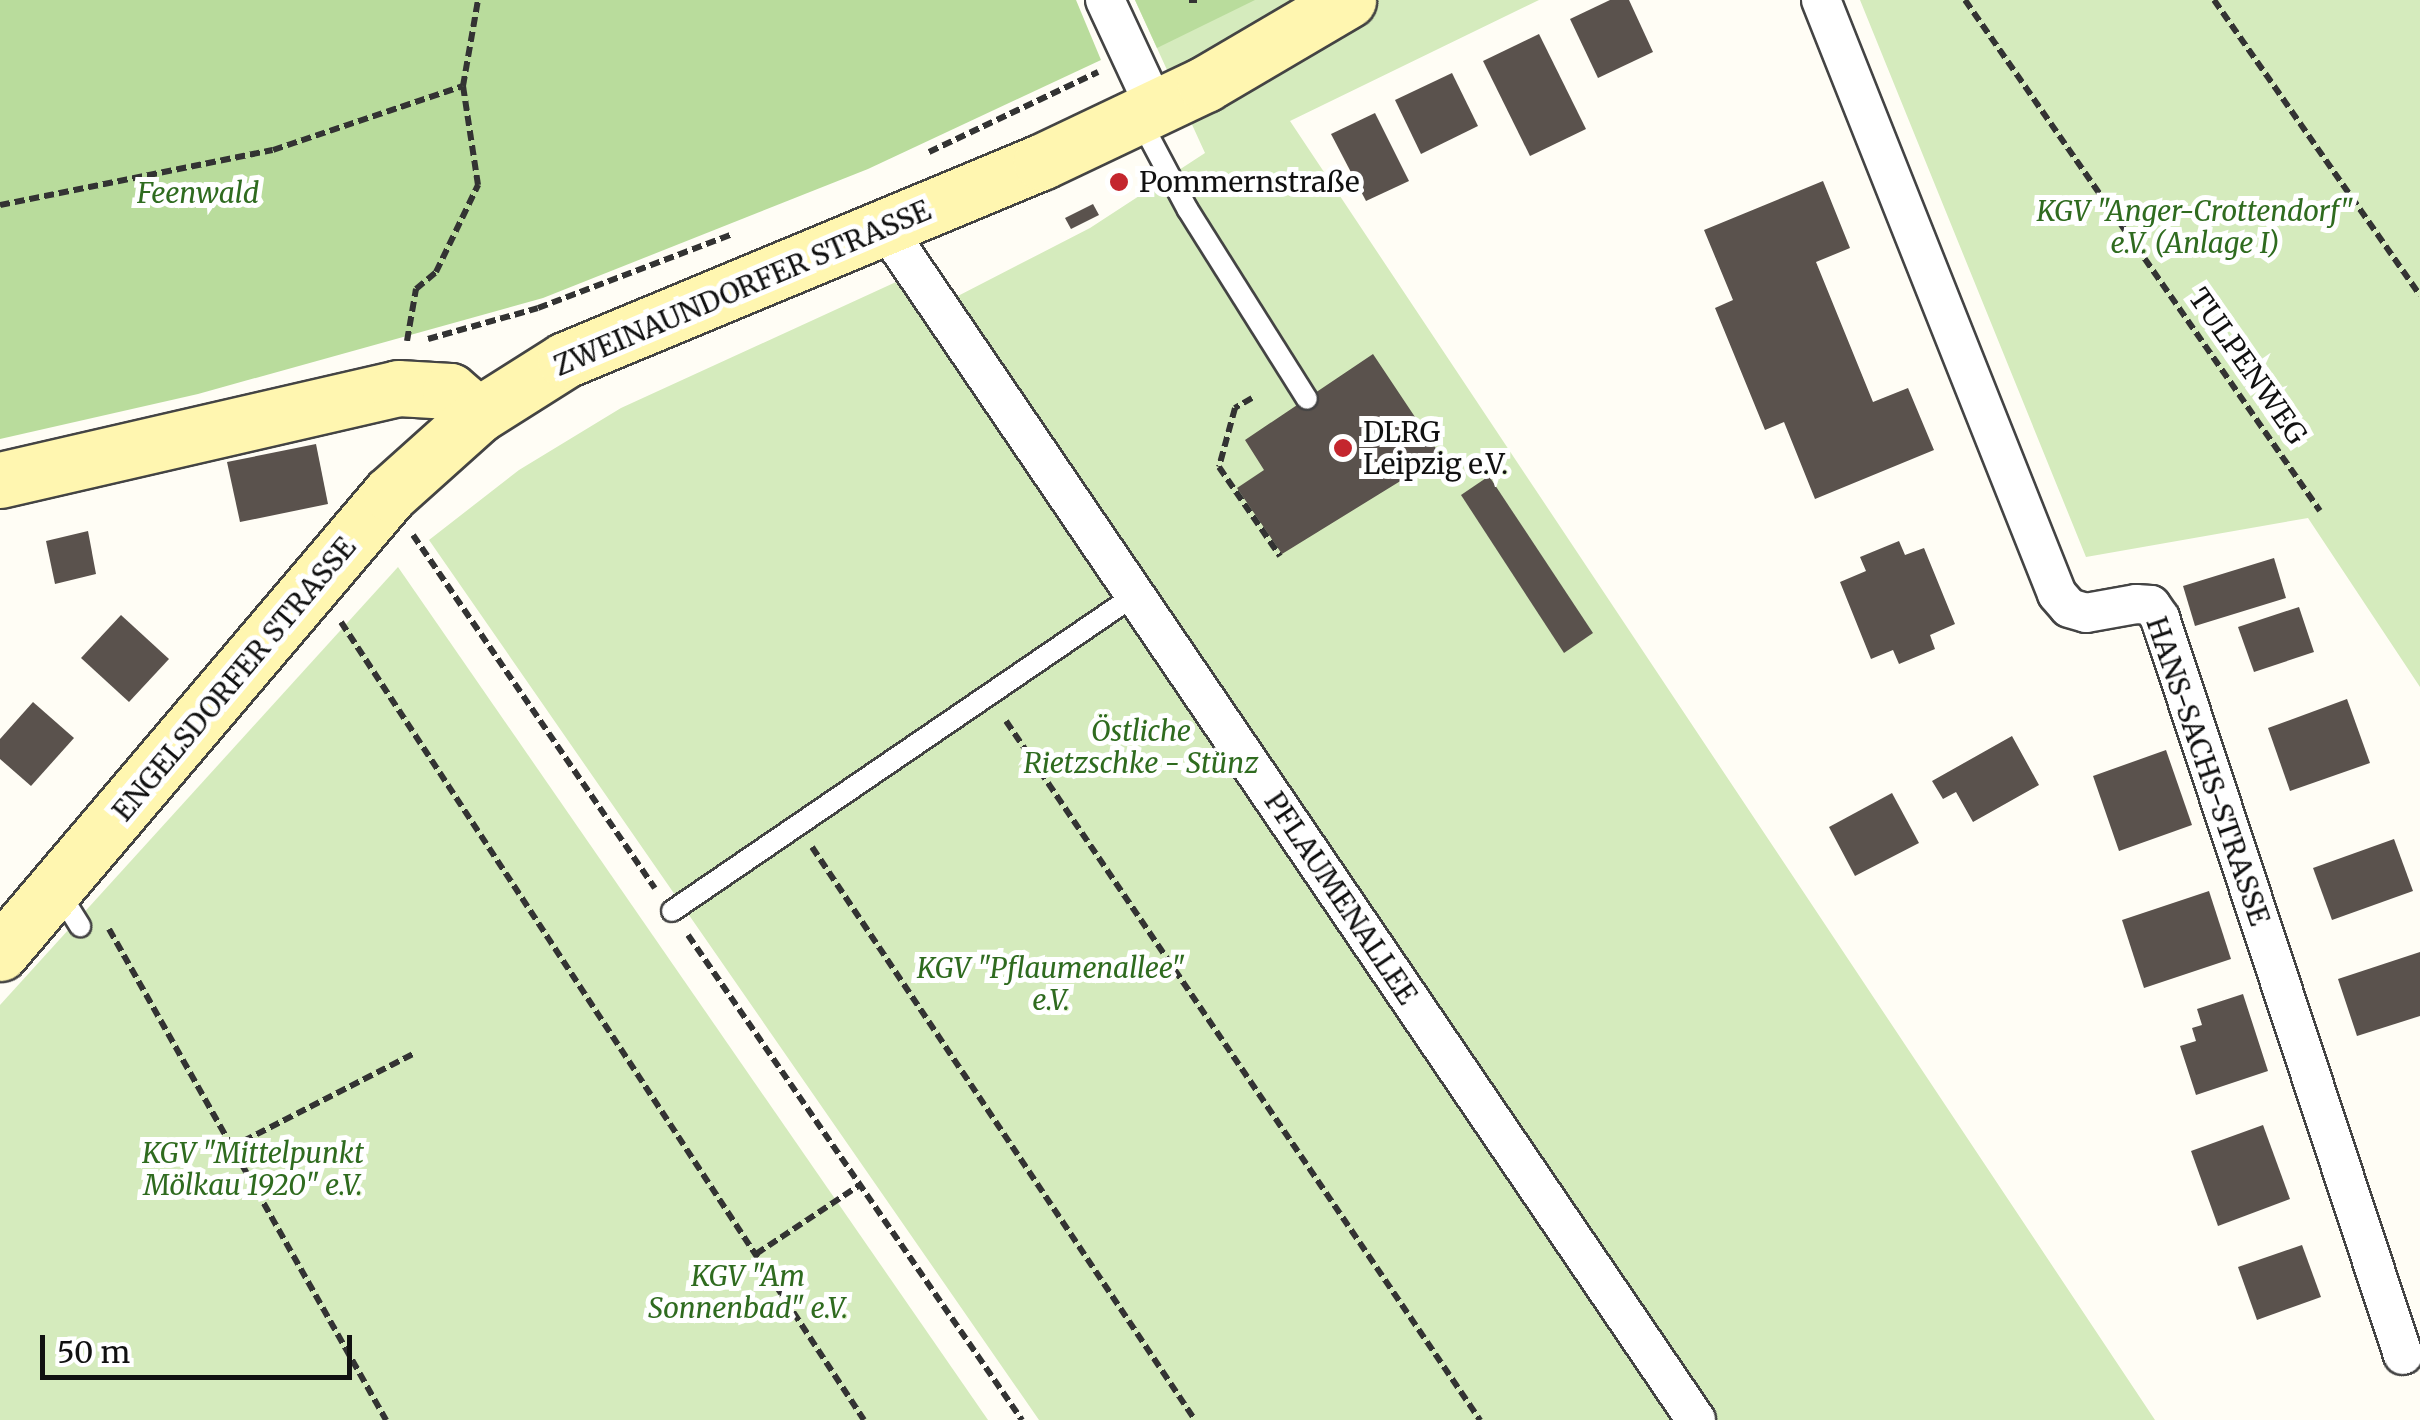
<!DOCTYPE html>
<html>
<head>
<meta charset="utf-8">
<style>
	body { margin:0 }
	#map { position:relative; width:2420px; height:1420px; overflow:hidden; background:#fffdf5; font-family:Merriweather,serif }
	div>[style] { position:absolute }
	.green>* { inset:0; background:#d5ebbd }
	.forest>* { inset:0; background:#b9dc9c }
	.building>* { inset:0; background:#5a524d }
	.path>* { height:6px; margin-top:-3px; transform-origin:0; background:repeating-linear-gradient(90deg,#333 0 10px,transparent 0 15px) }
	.roads { filter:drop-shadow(2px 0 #444) drop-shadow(-2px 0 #444) drop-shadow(0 2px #444) drop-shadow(0 -2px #444) }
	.lane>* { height:20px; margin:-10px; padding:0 10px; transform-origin:10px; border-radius:10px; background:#fff }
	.street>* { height:38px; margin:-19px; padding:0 19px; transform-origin:19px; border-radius:19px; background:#fff }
	.secondary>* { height:55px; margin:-27.5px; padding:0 27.5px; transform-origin:27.5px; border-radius:27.5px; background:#fff6b0 }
	.dots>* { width:28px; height:28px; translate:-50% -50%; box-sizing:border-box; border:5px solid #fff; border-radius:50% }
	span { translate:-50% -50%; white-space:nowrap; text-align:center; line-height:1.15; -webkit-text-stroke:10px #fff; paint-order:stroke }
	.poi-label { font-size:28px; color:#111 }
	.left { translate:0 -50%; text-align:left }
	.park-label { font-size:28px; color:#2f6b1f; font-style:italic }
	.street-label { font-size:28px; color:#111 }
	.scale { position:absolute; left:40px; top:1335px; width:312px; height:45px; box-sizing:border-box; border:5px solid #111; border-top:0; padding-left:12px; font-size:30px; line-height:35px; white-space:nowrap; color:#111; -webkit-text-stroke:8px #fff; paint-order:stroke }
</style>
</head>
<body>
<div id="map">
	<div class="green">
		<div style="clip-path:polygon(1135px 0,1539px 0,1290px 121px,2155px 1420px,1039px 1420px,429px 540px,519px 470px,621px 408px,896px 282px,954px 298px,1090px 228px,1205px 153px)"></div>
		<div style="clip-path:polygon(1860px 0,2420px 0,2420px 687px,2308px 518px,2086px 557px)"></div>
		<div style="clip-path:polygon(398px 567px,988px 1420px,0 1420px,0 1005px)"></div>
	</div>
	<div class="forest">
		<div style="clip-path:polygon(0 0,1076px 0,1101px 60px,868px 169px,543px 298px,198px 394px,0 439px)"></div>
		<div style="clip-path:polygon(1135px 0,1255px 0,1157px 48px)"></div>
	</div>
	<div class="building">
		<div style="clip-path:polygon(1610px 0,1629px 0,1653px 52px,1598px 78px,1570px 19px)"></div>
		<div style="clip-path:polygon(1539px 34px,1586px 129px,1530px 156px,1483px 61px)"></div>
		<div style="clip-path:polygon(1452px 73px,1478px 126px,1421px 154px,1395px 100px)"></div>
		<div style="clip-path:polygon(1375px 113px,1409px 181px,1366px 201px,1331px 134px)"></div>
		<div style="clip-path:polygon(1823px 181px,1850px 248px,1816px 262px,1873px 402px,1908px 388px,1934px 450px,1815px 499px,1784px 422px,1765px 430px,1715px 308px,1733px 300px,1704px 230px)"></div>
		<div style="clip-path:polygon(1093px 204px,1099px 215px,1071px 229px,1065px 218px)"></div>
		<div style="clip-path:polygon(1373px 354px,1441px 456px,1282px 554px,1237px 488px,1264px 470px,1245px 440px)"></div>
		<div style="clip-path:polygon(316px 444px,328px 504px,240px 522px,227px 462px)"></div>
		<div style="clip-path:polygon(1489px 476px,1593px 633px,1564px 653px,1461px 495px)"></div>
		<div style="clip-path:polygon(88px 531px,96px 574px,55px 584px,46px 541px)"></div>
		<div style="clip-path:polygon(1899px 541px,1905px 555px,1924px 548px,1955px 624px,1930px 635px,1935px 649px,1899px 664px,1893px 650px,1871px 659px,1840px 582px,1866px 571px,1860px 557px)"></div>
		<div style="clip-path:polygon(2274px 558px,2286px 598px,2195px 626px,2183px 586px)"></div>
		<div style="clip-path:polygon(2299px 607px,2314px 652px,2254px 672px,2238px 627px)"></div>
		<div style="clip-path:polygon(121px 615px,169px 659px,129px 702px,81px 658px)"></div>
		<div style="clip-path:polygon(2347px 699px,2370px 763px,2290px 791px,2268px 728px)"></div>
		<div style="clip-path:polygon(33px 702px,74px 738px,31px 786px,0 759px,0 739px)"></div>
		<div style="clip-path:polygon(2012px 736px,2039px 785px,1973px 822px,1956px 792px,1943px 799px,1932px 781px)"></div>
		<div style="clip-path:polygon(2166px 750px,2192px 825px,2119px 851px,2093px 776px)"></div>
		<div style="clip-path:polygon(1892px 793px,1919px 843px,1855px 876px,1829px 827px)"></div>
		<div style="clip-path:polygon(2394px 839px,2413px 891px,2332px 920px,2313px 868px)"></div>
		<div style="clip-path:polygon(2209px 891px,2231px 959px,2144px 988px,2122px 920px)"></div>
		<div style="clip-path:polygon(2420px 952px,2420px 1016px,2357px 1036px,2338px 979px)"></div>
		<div style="clip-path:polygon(2243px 994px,2268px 1071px,2196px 1095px,2180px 1046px,2196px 1041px,2192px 1028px,2202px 1025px,2197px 1009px)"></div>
		<div style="clip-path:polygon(2263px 1125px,2290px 1199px,2218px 1226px,2191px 1151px)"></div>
		<div style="clip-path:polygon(2302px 1245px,2321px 1297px,2257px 1320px,2238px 1267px)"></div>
	</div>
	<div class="path">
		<div style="left:1189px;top:0;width:8px"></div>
		<div style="left:1965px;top:0;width:622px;rotate:55.21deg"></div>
		<div style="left:2214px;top:0;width:360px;rotate:55.1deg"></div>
		<div style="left:929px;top:152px;width:187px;rotate:-25.3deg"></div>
		<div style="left:0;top:205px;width:278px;rotate:-11.4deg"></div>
		<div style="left:273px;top:150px;width:200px;rotate:-18.6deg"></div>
		<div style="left:428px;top:339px;width:114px;rotate:-15.7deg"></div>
		<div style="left:538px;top:308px;width:209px;rotate:-20.8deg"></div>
		<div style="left:407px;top:341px;width:53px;rotate:-80.2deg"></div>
		<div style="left:416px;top:289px;width:26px;rotate:-40deg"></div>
		<div style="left:436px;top:272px;width:97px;rotate:-64.2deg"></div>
		<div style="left:478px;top:185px;width:100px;rotate:-98.6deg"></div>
		<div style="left:463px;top:86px;width:87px;rotate:-80.1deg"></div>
		<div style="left:1252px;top:398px;width:20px;rotate:150deg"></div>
		<div style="left:1235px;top:408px;width:61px;rotate:105.2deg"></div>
		<div style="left:1219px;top:467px;width:108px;rotate:55.6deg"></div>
		<div style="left:413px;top:535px;width:428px;rotate:55.6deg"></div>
		<div style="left:341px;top:622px;width:954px;rotate:56.76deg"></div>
		<div style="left:1006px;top:721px;width:845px;rotate:55.86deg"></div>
		<div style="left:812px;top:847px;width:689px;rotate:56.24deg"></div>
		<div style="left:109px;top:929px;width:564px;rotate:60.57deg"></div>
		<div style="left:688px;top:935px;width:589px;rotate:55.45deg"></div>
		<div style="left:230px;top:1148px;width:206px;rotate:-27.2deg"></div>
		<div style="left:756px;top:1254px;width:125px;rotate:-33.6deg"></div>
	</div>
	<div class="roads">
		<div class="lane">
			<div style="left:1139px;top:118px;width:104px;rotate:62deg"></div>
			<div style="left:1188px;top:210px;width:223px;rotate:57.8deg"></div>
			<div style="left:57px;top:889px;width:44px;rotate:58.1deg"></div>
			<div style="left:672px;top:911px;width:561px;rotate:-34.31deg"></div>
		</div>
		<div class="street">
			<div style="left:1105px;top:0;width:118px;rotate:65deg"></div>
			<div style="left:1821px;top:0;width:639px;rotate:68.33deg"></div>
			<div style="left:2057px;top:594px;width:18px;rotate:49deg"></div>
			<div style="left:2069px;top:608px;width:18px;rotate:16deg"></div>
			<div style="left:2086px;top:613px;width:51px;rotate:-10.2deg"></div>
			<div style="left:2136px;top:604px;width:15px;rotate:4deg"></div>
			<div style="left:2151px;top:605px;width:16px;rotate:55deg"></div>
			<div style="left:2160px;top:618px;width:776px;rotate:71.75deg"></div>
			<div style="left:884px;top:226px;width:1444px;rotate:55.78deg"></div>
		</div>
		<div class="secondary">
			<div style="left:0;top:480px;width:408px;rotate:-13deg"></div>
			<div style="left:398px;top:388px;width:52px;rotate:3.3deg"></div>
			<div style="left:450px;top:391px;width:37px;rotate:41deg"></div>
			<div style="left:0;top:953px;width:602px;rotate:-49.65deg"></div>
			<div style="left:390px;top:494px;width:118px;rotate:-41.9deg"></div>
			<div style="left:478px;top:415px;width:103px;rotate:-32.3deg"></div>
			<div style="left:565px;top:360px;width:516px;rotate:-22.59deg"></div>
			<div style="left:1041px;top:162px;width:182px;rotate:-25.4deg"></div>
			<div style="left:1205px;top:84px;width:166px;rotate:-30.4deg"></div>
		</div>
	</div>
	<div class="dots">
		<div style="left:1119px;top:182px;background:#c4262e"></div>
		<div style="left:1343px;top:448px;background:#c4262e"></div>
	</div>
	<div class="poi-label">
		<span class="left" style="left:1139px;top:182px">Pommernstraße</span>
		<span class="left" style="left:1363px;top:448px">DLRG<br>Leipzig e.V.</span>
	</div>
	<div class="park-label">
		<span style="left:198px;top:193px">Feenwald</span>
		<span style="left:2195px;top:227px">KGV "Anger-Crottendorf"<br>e.V. (Anlage I)</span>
		<span style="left:1141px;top:747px">Östliche<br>Rietzschke - Stünz</span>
		<span style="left:1051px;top:984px">KGV "Pflaumenallee"<br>e.V.</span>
		<span style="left:253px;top:1169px">KGV "Mittelpunkt<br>Mölkau 1920" e.V.</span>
		<span style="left:748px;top:1292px">KGV "Am<br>Sonnenbad" e.V.</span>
	</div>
	<div class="street-label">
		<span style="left:742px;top:288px;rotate:-23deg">ZWEINAUNDORFER STRASSE</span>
		<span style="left:2248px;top:366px;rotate:55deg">TULPENWEG</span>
		<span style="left:234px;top:679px;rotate:-50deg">ENGELSDORFER STRASSE</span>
		<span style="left:2208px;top:771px;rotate:71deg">HANS-SACHS-STRASSE</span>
		<span style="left:1341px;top:898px;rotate:56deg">PFLAUMENALLEE</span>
	</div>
	<div class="scale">50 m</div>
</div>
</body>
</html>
